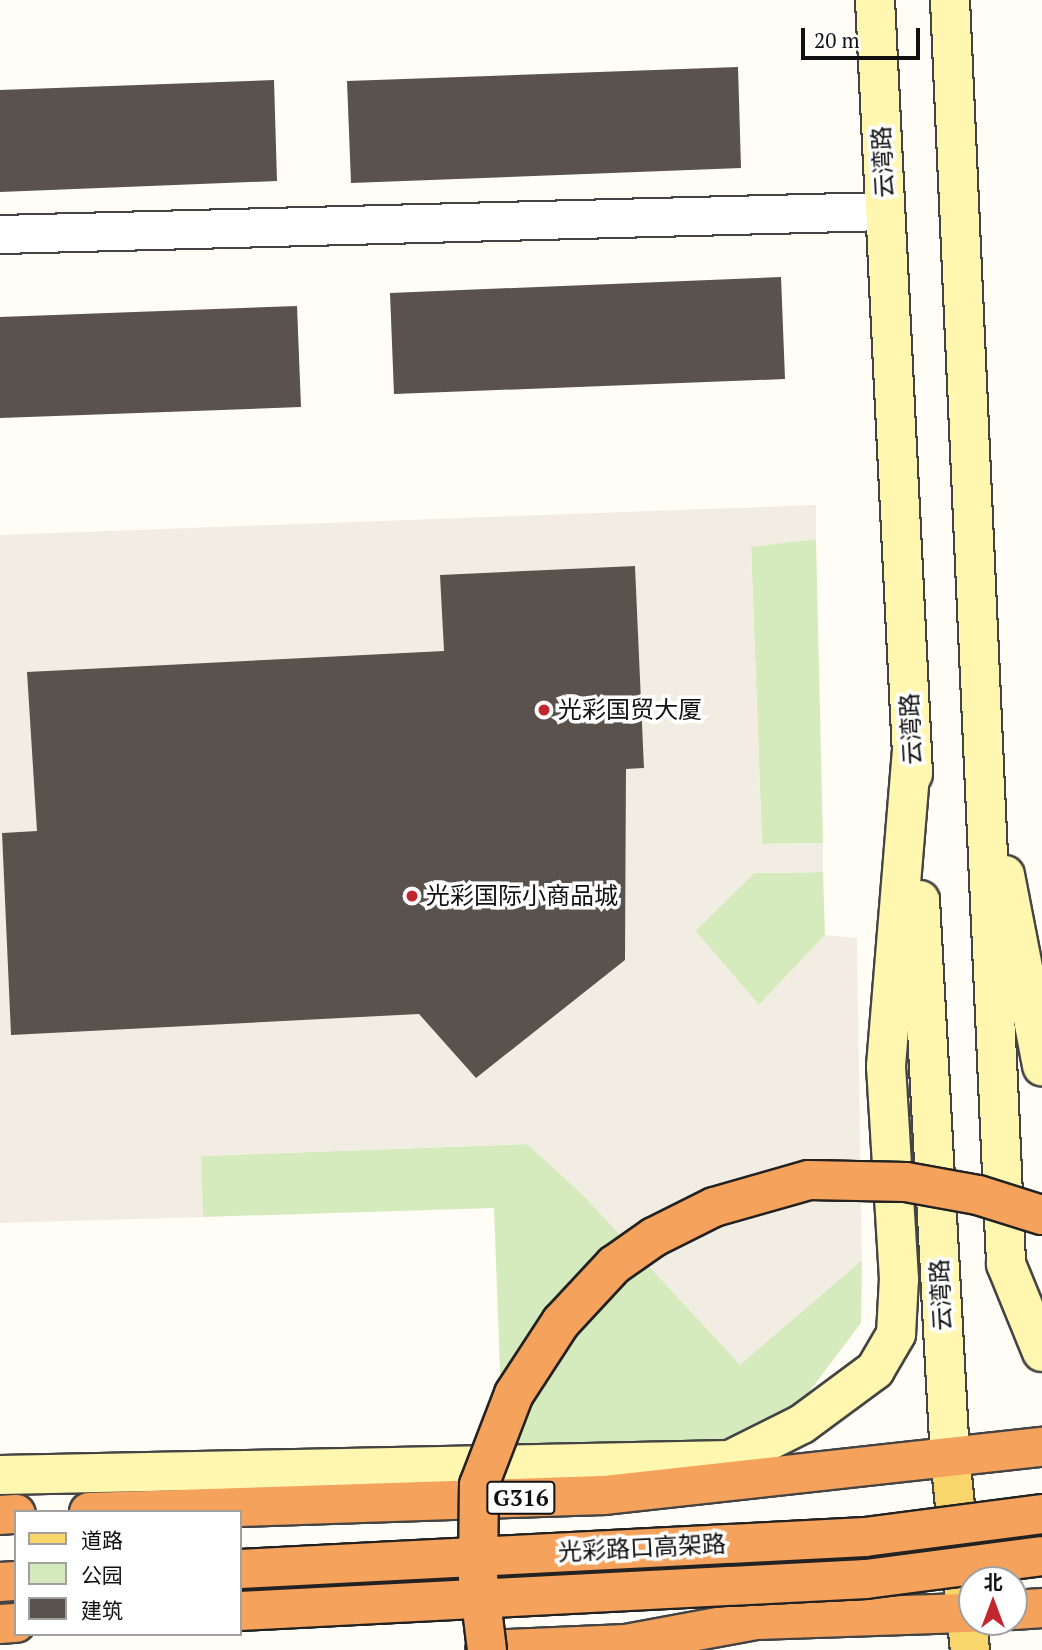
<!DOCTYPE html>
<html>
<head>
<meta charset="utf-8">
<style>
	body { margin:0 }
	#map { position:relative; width:1042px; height:1650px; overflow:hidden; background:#fffdf5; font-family:"PT Serif","Noto Sans SC",serif }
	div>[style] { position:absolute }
	.green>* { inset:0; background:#d5ebbd }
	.plaza>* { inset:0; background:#f1ede2 }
	.building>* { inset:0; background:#5a524d }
	.roads { filter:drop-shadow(2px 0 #444) drop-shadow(-2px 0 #444) drop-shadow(0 2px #444) drop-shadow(0 -2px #444) }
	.street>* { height:37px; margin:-18.5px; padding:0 18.5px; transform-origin:18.5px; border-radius:18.5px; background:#fff }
	.secondary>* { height:38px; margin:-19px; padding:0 19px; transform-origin:19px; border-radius:19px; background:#fff6b0 }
	.primary>* { height:38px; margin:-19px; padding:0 19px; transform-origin:19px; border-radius:19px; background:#f9d66b }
	.highway>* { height:38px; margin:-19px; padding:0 19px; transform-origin:19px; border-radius:19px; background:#f5a25d }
	.bridges { filter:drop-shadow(2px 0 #222) drop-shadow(-2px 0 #222) drop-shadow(0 2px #222) drop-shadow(0 -2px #222) }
	.highway-bridge>* { height:38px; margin:-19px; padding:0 19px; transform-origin:19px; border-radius:19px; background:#f5a25d }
	.dots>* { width:19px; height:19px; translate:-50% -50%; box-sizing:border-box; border:4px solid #fff; border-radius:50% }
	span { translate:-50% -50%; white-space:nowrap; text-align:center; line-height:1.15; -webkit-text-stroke:7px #fff; paint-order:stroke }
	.shield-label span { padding:2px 5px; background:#fff; border:2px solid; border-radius:5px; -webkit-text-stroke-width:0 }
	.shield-label { font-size:23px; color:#111; font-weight:700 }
	.street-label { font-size:24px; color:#111 }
	.poi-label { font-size:24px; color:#111 }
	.left { translate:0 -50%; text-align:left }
	.legend { position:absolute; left:14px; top:1510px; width:228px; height:126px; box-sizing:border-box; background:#fff; border:2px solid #a0a0a0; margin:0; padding:9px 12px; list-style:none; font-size:21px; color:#111 }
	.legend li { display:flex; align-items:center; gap:14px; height:35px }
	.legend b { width:35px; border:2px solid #a0a0a0 }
	.north { position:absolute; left:958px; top:1566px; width:70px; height:70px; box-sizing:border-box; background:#fff; border:2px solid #a0a0a0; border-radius:50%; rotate:0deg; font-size:19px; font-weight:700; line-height:28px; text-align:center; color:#111 }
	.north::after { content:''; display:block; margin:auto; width:24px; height:32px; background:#c4262e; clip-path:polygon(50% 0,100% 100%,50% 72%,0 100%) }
	.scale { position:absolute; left:801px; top:28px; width:119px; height:32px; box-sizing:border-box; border:4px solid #111; border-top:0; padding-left:9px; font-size:21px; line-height:24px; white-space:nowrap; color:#111; -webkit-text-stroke:5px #fff; paint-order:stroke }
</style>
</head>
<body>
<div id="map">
	<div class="green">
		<div style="clip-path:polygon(816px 539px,823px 843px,762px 844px,751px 546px)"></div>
		<div style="clip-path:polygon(823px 872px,825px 935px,759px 1005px,695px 931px,754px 873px)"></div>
		<div style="clip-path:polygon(528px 1144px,583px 1195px,740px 1364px,862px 1260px,861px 1323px,803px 1400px,730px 1446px,503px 1450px,494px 1208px,203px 1217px,200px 1156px)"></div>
	</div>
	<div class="plaza">
		<div style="clip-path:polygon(evenodd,816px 505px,816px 539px,751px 547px,762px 844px,823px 843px,823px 872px,754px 873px,695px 931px,759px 1005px,825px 935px,857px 938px,862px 1260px,740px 1365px,583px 1195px,527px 1144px,201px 1156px,203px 1217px,0 1223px,0 535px,816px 505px,635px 566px,644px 768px,626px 769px,625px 960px,476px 1077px,419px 1014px,11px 1034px,2px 833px,37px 831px,444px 651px,441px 575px,635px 566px)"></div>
	</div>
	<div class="building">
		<div style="clip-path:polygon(738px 67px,741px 168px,351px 183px,347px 81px)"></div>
		<div style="clip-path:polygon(274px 80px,277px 181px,0 192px,0 90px)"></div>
		<div style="clip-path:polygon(781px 277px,785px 379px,394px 394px,390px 293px)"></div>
		<div style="clip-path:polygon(297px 306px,301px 407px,0 418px,0 317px)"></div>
		<div style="clip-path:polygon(635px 566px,644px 768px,626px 769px,625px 960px,476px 1078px,419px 1014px,11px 1035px,2px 833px,37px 831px,27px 672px,444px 651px,440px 575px)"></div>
	</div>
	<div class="roads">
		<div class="street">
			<div style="left:0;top:234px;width:885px;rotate:-1.49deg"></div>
		</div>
		<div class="secondary">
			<div style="left:875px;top:0;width:775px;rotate:87.19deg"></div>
			<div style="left:950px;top:0;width:1265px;rotate:87.46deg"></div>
			<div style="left:1006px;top:1264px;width:95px;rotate:67.8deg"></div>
			<div style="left:1005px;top:875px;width:195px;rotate:79deg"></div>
			<div style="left:920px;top:900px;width:558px;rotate:86.92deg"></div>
			<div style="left:0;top:1475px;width:730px;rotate:-1.18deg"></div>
			<div style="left:730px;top:1460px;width:80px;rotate:-26.6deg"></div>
			<div style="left:802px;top:1424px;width:91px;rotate:-36.5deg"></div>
			<div style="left:875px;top:1370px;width:42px;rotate:-59.7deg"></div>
			<div style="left:896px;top:1334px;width:55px;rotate:-86.9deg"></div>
			<div style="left:899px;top:1279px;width:213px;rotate:-93.5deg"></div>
			<div style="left:886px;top:1066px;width:318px;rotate:-85.3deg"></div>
		</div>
		<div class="primary">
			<div style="left:950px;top:1457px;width:194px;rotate:84.1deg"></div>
		</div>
		<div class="highway">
			<div style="left:89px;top:1512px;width:515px;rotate:-1.89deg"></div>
			<div style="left:604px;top:1495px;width:441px;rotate:-6.3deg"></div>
			<div style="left:0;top:1515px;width:16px;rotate:-4deg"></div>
			<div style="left:0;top:1582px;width:16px;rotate:-4deg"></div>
			<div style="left:1014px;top:1610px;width:28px;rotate:-4deg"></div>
			<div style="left:0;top:1624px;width:16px;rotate:-4deg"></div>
			<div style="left:485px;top:1650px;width:141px;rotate:-2.4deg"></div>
			<div style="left:626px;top:1644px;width:132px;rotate:-10.5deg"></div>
			<div style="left:756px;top:1620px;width:216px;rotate:-1.9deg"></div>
		</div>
	</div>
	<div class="bridges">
		<div class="highway-bridge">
			<div style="left:240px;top:1569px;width:626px;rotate:-2.93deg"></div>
			<div style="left:865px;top:1537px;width:178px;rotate:-7.4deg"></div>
			<div style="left:240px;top:1611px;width:627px;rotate:-2.93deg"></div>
			<div style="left:866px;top:1579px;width:177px;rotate:-7.4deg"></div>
			<div style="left:487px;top:1650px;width:74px;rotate:-97deg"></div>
			<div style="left:478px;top:1577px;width:92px;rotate:-89.4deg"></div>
			<div style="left:479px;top:1485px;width:97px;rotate:-69deg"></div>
			<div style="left:514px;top:1394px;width:86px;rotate:-56.9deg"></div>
			<div style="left:561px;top:1322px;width:78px;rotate:-47.1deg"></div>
			<div style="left:614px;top:1265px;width:49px;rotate:-35deg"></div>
			<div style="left:654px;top:1237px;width:67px;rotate:-26.6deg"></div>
			<div style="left:714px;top:1207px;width:99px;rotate:-15.9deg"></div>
			<div style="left:809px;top:1180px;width:97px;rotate:1.2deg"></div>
			<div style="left:906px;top:1182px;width:73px;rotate:10.2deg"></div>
			<div style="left:978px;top:1195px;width:67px;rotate:17.4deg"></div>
		</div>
	</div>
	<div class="dots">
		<div style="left:544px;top:710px;background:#c4262e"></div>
		<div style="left:412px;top:896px;background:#c4262e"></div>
	</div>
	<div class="shield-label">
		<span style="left:521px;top:1498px">G316</span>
	</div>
	<div class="street-label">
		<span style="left:883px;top:162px;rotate:-93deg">云湾路</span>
		<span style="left:911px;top:729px;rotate:-93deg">云湾路</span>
		<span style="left:941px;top:1295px;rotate:-93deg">云湾路</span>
		<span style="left:642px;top:1548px;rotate:-3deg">光彩路口高架路</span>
	</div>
	<div class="poi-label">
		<span class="left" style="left:558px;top:710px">光彩国贸大厦</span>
		<span class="left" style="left:426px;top:896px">光彩国际小商品城</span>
	</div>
	<ul class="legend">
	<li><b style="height:9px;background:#f9d66b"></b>道路</li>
	<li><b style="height:19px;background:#d5ebbd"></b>公园</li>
	<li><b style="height:19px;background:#5a524d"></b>建筑</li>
	</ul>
	<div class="north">北</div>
	<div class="scale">20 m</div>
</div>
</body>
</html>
